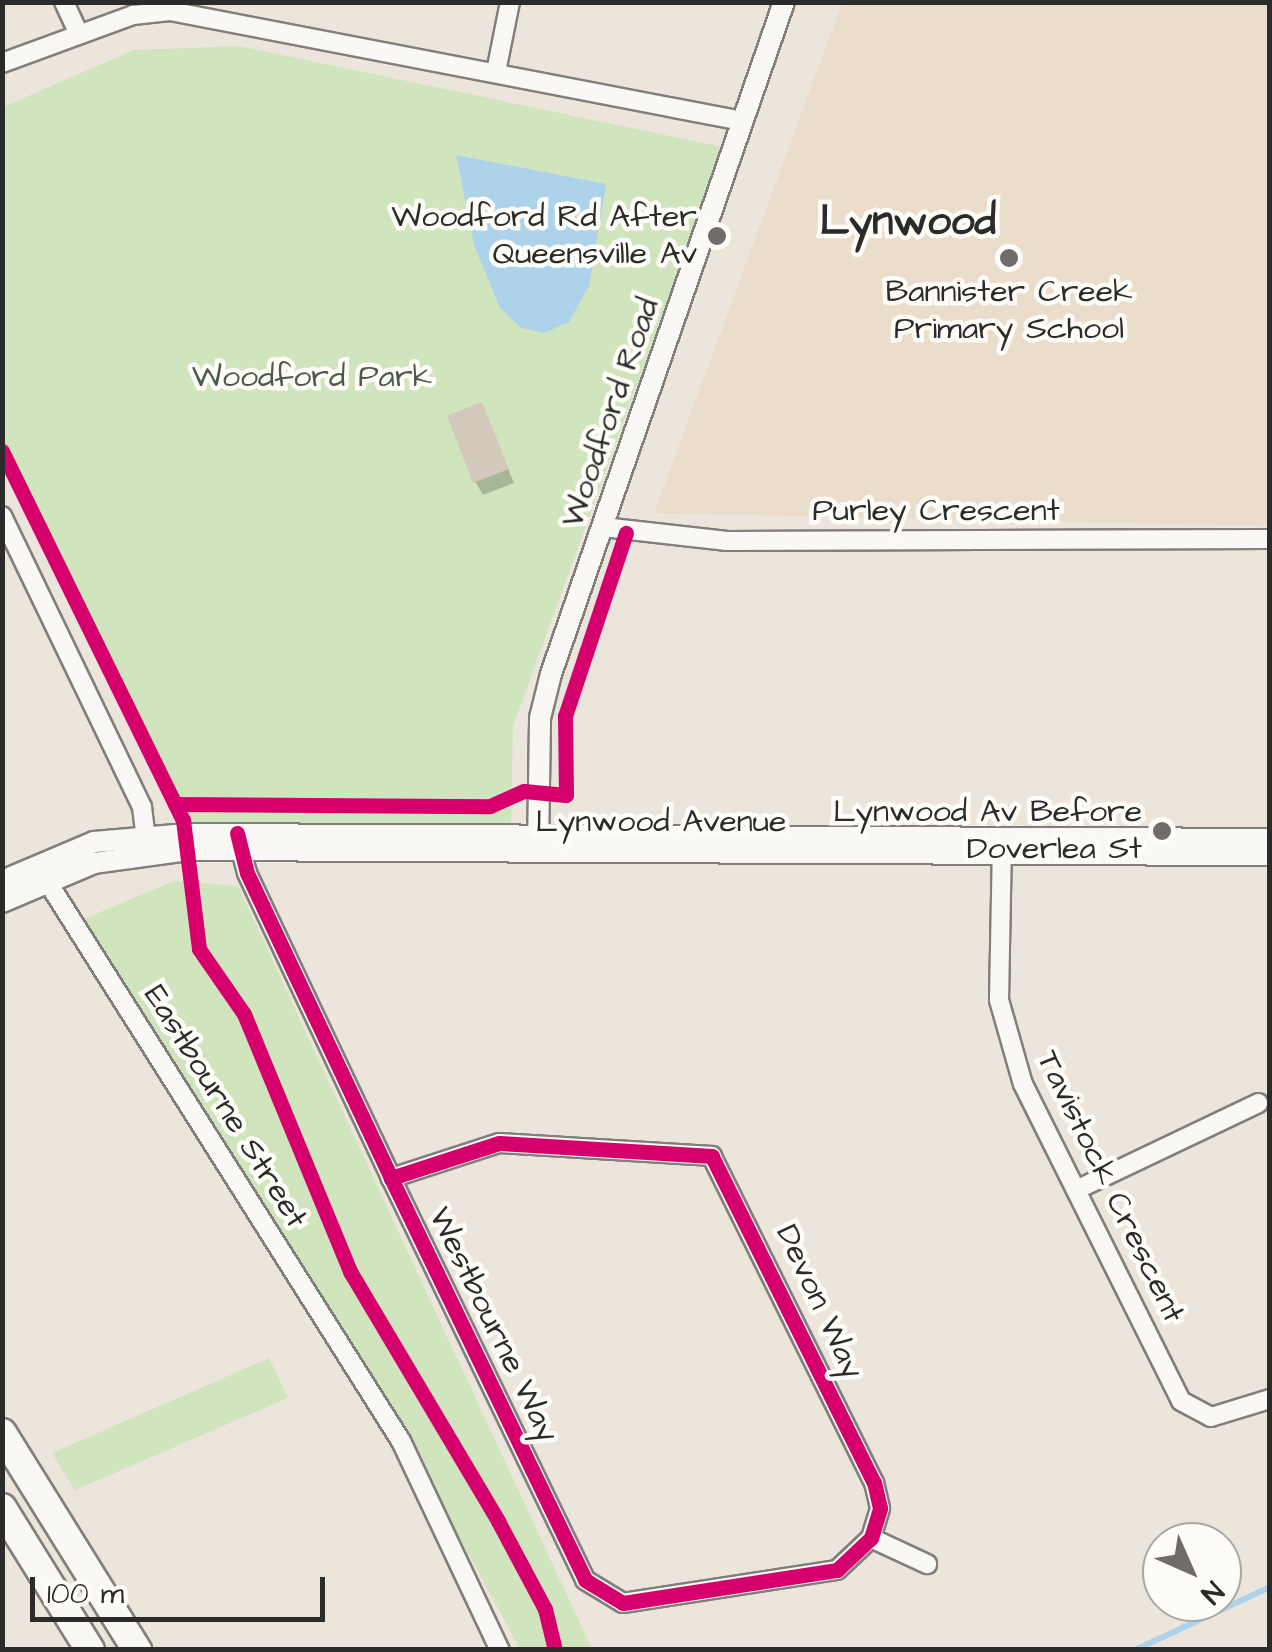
<!DOCTYPE html>
<html>
<head>
<meta charset="utf-8">
<style>
	body { margin:0 }
	#map { position:relative; width:1272px; height:1652px; overflow:hidden; background:#ece5dc; font-family:"Architects Daughter",sans-serif }
	div>[style] { position:absolute }
	.built>* { inset:0; background:#ebddcc }
	.green>* { inset:0; background:#d0e5bd }
	.water>* { inset:0; background:#add3eb }
	.shadow>* { inset:0; background:#0003 }
	.stream>* { height:6px; margin:-3px; padding:0 3px; transform-origin:3px; border-radius:3px; background:#add3eb }
	.building>* { inset:0; background:#d3c8bc }
	.roads { filter:drop-shadow(2px 0 #827f7b) drop-shadow(-2px 0 #827f7b) drop-shadow(0 2px #827f7b) drop-shadow(0 -2px #827f7b) }
	.minor>* { height:18px; margin:-9px; padding:0 9px; transform-origin:9px; border-radius:9px; background:#f9f8f5 }
	.tertiary>* { height:20px; margin:-10px; padding:0 10px; transform-origin:10px; border-radius:10px; background:#f9f8f5 }
	.primary>* { height:28px; margin:-14px; padding:0 14px; transform-origin:14px; border-radius:14px; background:#f9f8f5 }
	.cycleway>* { height:15px; margin:-7.5px; padding:0 7.5px; transform-origin:7.5px; border-radius:7.5px; background:#d6006c }
	.dots>* { width:28px; height:28px; translate:-50% -50%; box-sizing:border-box; border:5px solid #fdfcf7; border-radius:50% }
	span { translate:-50% -50%; white-space:nowrap; text-align:center; line-height:1.15; -webkit-text-stroke:9px #fdfcf7; paint-order:stroke }
	.poi-label { font-size:32px; color:#2b2b2b }
	.right { translate:-100% -50%; text-align:right }
	.park-label { font-size:32px; color:#4e5a49 }
	.street-label { font-size:32px; color:#2b2b2b }
	.district-label { font-size:42px; color:#2b2b2b; font-weight:700 }
	.frame { position:absolute; inset:0; border:5px solid #2b2b2b; pointer-events:none }
	.north { position:absolute; left:1142px; top:1522px; width:100px; height:100px; box-sizing:border-box; background:#fdfcf7; border:2px solid #a9a8a5; border-radius:50%; rotate:135deg; font-size:28px; font-weight:700; line-height:40px; text-align:center; color:#2b2b2b }
	.north::after { content:''; display:block; margin:auto; width:35px; height:45px; background:#6f6c69; clip-path:polygon(50% 0,100% 100%,50% 72%,0 100%) }
	.scale { position:absolute; left:30px; top:1577px; width:295px; height:45px; box-sizing:border-box; border:5px solid #2b2b2b; border-top:0; padding-left:12px; font-size:30px; line-height:35px; white-space:nowrap; color:#2b2b2b; -webkit-text-stroke:8px #fdfcf7; paint-order:stroke }
</style>
</head>
<body>
<div id="map">
	<div class="built">
		<div style="clip-path:polygon(842px 3px,1269px 3px,1269px 526px,654px 513px)"></div>
	</div>
	<div class="green">
		<div style="clip-path:polygon(239px 46px,723px 147px,513px 727px,511px 828px,181px 824px,3px 462px,3px 107px,134px 50px)"></div>
		<div style="clip-path:polygon(174px 881px,238px 886px,592px 1649px,520px 1649px,369px 1370px,79px 921px)"></div>
		<div style="clip-path:polygon(269px 1358px,288px 1398px,75px 1490px,52px 1453px)"></div>
	</div>
	<div class="water">
		<div style="clip-path:polygon(456px 155px,606px 184px,589px 286px,569px 322px,544px 333px,521px 328px,500px 308px,474px 245px)"></div>
	</div>
	<div class="shadow">
		<div style="clip-path:polygon(481px 405px,514px 483px,483px 495px,475px 481px)"></div>
	</div>
	<div class="stream">
		<div style="left:1135px;top:1650px;width:149px;rotate:-25deg"></div>
	</div>
	<div class="building">
		<div style="clip-path:polygon(482px 402px,509px 469px,473px 483px,447px 416px)"></div>
	</div>
	<div class="roads">
		<div class="minor">
			<div style="left:64px;top:2px;width:35px;rotate:65deg"></div>
			<div style="left:2px;top:63px;width:140px;rotate:-20.1deg"></div>
			<div style="left:133px;top:15px;width:37px;rotate:-6deg"></div>
			<div style="left:170px;top:11px;width:582px;rotate:10.89deg"></div>
			<div style="left:496px;top:72px;width:71px;rotate:-78.7deg"></div>
			<div style="left:2px;top:516px;width:323px;rotate:64.3deg"></div>
			<div style="left:142px;top:807px;width:41px;rotate:83deg"></div>
			<div style="left:603px;top:527px;width:125px;rotate:6.4deg"></div>
			<div style="left:727px;top:541px;width:543px;rotate:-0.21deg"></div>
			<div style="left:238px;top:839px;width:35px;rotate:75deg"></div>
			<div style="left:247px;top:873px;width:337px;rotate:64.7deg"></div>
			<div style="left:391px;top:1178px;width:446px;rotate:64.2deg"></div>
			<div style="left:585px;top:1580px;width:44px;rotate:31.2deg"></div>
			<div style="left:623px;top:1603px;width:217px;rotate:-8.8deg"></div>
			<div style="left:837px;top:1570px;width:47px;rotate:-43.3deg"></div>
			<div style="left:871px;top:1538px;width:31px;rotate:-73deg"></div>
			<div style="left:880px;top:1508px;width:26px;rotate:-103deg"></div>
			<div style="left:874px;top:1483px;width:365px;rotate:-116.4deg"></div>
			<div style="left:712px;top:1156px;width:213px;rotate:-176.5deg"></div>
			<div style="left:499px;top:1143px;width:114px;rotate:162deg"></div>
			<div style="left:1002px;top:843px;width:157px;rotate:91.1deg"></div>
			<div style="left:999px;top:1000px;width:87px;rotate:74.1deg"></div>
			<div style="left:1023px;top:1084px;width:354px;rotate:63.5deg"></div>
			<div style="left:1181px;top:1401px;width:34px;rotate:28deg"></div>
			<div style="left:1211px;top:1417px;width:62px;rotate:-17deg"></div>
			<div style="left:42px;top:873px;width:672px;rotate:57.71deg"></div>
			<div style="left:401px;top:1441px;width:231px;rotate:64.7deg"></div>
			<div style="left:1076px;top:1190px;width:202px;rotate:-25.5deg"></div>
			<div style="left:871px;top:1538px;width:62px;rotate:24.9deg"></div>
		</div>
		<div class="tertiary">
			<div style="left:538px;top:849px;width:131px;rotate:-89.1deg"></div>
			<div style="left:540px;top:718px;width:45px;rotate:-76deg"></div>
			<div style="left:551px;top:674px;width:711px;rotate:-70.88deg"></div>
			<div style="left:2px;top:881px;width:100px;rotate:-23deg"></div>
			<div style="left:94px;top:842px;width:93px;rotate:-4.9deg"></div>
			<div style="left:187px;top:834px;width:1083px;rotate:0.26deg"></div>
			<div style="left:2px;top:902px;width:100px;rotate:-23deg"></div>
			<div style="left:94px;top:863px;width:96px;rotate:-7.8deg"></div>
			<div style="left:189px;top:850px;width:1081px;rotate:0.27deg"></div>
		</div>
		<div class="primary">
			<div style="left:2px;top:1433px;width:256px;rotate:58.1deg"></div>
			<div style="left:2px;top:1508px;width:167px;rotate:58.2deg"></div>
		</div>
	</div>
	<div class="cycleway">
		<div style="left:2px;top:451px;width:411px;rotate:63.9deg"></div>
		<div style="left:183px;top:820px;width:130px;rotate:82.9deg"></div>
		<div style="left:199px;top:949px;width:79px;rotate:55.3deg"></div>
		<div style="left:244px;top:1014px;width:280px;rotate:67.6deg"></div>
		<div style="left:351px;top:1273px;width:288px;rotate:59.3deg"></div>
		<div style="left:498px;top:1521px;width:100px;rotate:61.9deg"></div>
		<div style="left:545px;top:1609px;width:42px;rotate:76.3deg"></div>
		<div style="left:175px;top:804px;width:315px;rotate:0.4deg"></div>
		<div style="left:490px;top:806px;width:37px;rotate:-24deg"></div>
		<div style="left:524px;top:791px;width:42px;rotate:5.4deg"></div>
		<div style="left:566px;top:795px;width:79px;rotate:-90.7deg"></div>
		<div style="left:565px;top:716px;width:193px;rotate:-71.6deg"></div>
		<div style="left:237px;top:833px;width:41px;rotate:76deg"></div>
		<div style="left:247px;top:873px;width:337px;rotate:64.7deg"></div>
		<div style="left:391px;top:1178px;width:446px;rotate:64.2deg"></div>
		<div style="left:585px;top:1580px;width:44px;rotate:31.2deg"></div>
		<div style="left:623px;top:1603px;width:217px;rotate:-8.8deg"></div>
		<div style="left:837px;top:1570px;width:47px;rotate:-43.3deg"></div>
		<div style="left:871px;top:1538px;width:31px;rotate:-73deg"></div>
		<div style="left:880px;top:1508px;width:26px;rotate:-103deg"></div>
		<div style="left:874px;top:1483px;width:365px;rotate:-116.4deg"></div>
		<div style="left:712px;top:1156px;width:213px;rotate:-176.5deg"></div>
		<div style="left:499px;top:1143px;width:114px;rotate:162deg"></div>
	</div>
	<div class="dots">
		<div style="left:717px;top:236px;background:#6f6c69"></div>
		<div style="left:1009px;top:258px;background:#6f6c69"></div>
		<div style="left:1162px;top:831px;background:#6f6c69"></div>
	</div>
	<div class="poi-label">
		<span class="right" style="left:697px;top:236px">Woodford Rd After<br>Queensville Av</span>
		<span style="left:1009px;top:311px">Bannister Creek<br>Primary School</span>
		<span class="right" style="left:1142px;top:831px">Lynwood Av Before<br>Doverlea St</span>
	</div>
	<div class="park-label">
		<span style="left:312px;top:377px">Woodford Park</span>
	</div>
	<div class="street-label">
		<span style="left:611px;top:413px;rotate:-71deg">Woodford Road</span>
		<span style="left:936px;top:511px">Purley Crescent</span>
		<span style="left:661px;top:822px">Lynwood Avenue</span>
		<span style="left:225px;top:1107px;rotate:58deg">Eastbourne Street</span>
		<span style="left:1110px;top:1187px;rotate:64deg">Tavistock Crescent</span>
		<span style="left:819px;top:1302px;rotate:65deg">Devon Way</span>
		<span style="left:493px;top:1325px;rotate:64deg">Westbourne Way</span>
	</div>
	<div class="district-label">
		<span style="left:908px;top:222px">Lynwood</span>
	</div>
	<div class="frame"></div>
	<div class="north">N</div>
	<div class="scale">100 m</div>
</div>
</body>
</html>
